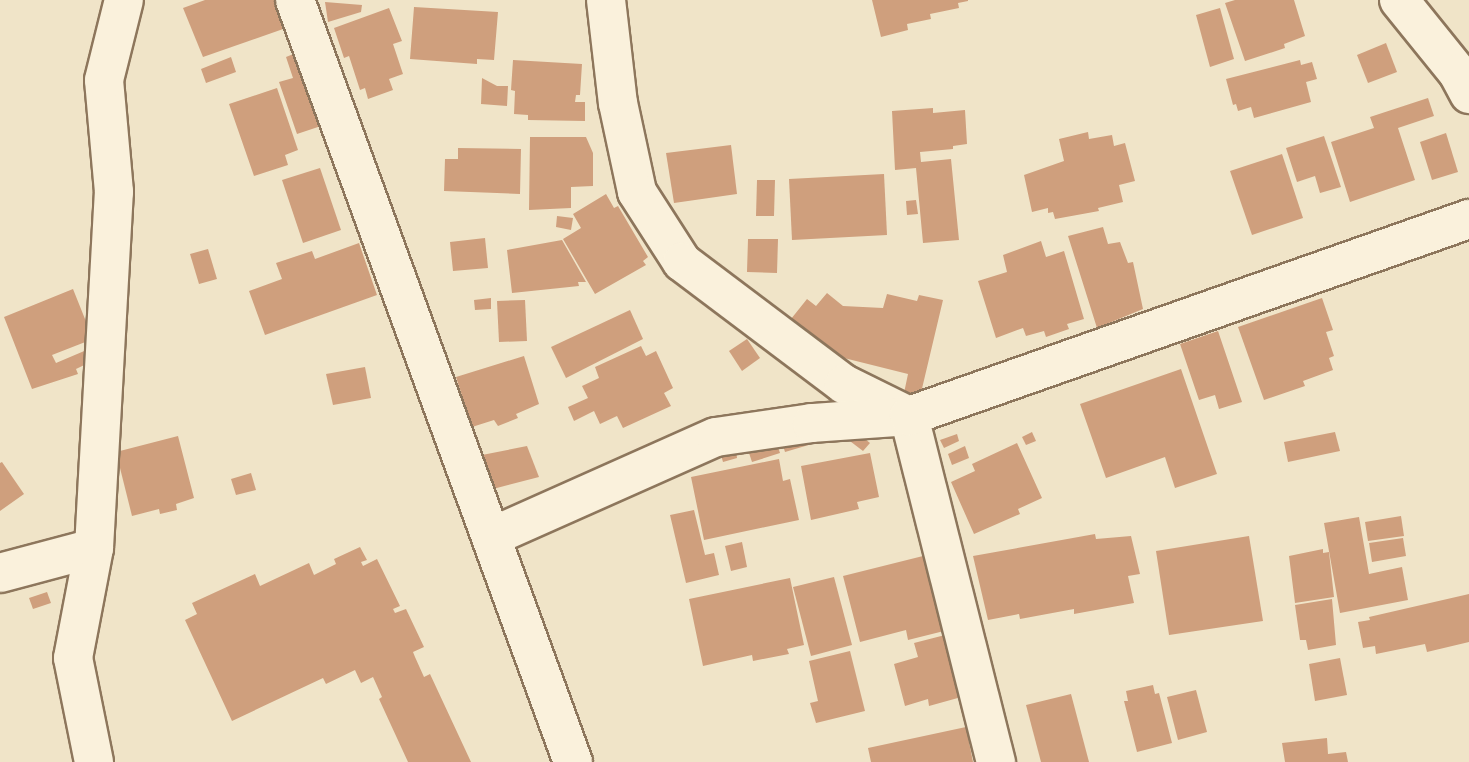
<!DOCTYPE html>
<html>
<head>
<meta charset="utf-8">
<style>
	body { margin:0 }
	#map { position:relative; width:1469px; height:762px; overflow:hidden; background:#f0e4c8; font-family:"Crimson Pro",serif }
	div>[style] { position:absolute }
	.building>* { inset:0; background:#cf9f7d }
	.roads { filter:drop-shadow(2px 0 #8d765c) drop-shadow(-2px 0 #8d765c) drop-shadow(0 2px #8d765c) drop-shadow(0 -2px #8d765c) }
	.minor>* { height:38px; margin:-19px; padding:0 19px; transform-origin:19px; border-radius:19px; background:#faf1dc }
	span { translate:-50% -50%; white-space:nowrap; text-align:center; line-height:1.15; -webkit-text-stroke:7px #f7eed8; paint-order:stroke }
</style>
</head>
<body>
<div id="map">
	<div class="building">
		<div style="clip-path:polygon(205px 0,276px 0,286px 28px,203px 57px,183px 8px)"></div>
		<div style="clip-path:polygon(872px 0,968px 0,968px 1px,958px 3px,959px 8px,930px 14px,931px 19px,907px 24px,908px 30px,881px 37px)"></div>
		<div style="clip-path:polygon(1235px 0,1294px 0,1305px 36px,1284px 44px,1285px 48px,1245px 61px,1225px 3px)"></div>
		<div style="clip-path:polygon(325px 2px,362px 5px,361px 12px,328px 22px)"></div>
		<div style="clip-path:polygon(414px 7px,498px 12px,494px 60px,477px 59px,477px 64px,410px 59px)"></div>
		<div style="clip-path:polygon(389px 8px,402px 41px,393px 44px,403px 74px,389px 79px,393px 90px,368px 99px,365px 88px,360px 90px,349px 56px,344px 58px,334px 28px)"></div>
		<div style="clip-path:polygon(1220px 8px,1234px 59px,1210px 67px,1196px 15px)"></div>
		<div style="clip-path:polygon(1386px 43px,1397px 72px,1368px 83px,1357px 55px)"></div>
		<div style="clip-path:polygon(296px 53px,321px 126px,297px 134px,279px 82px,293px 78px,286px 57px)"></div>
		<div style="clip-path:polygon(231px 57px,236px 72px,206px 83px,201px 69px)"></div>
		<div style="clip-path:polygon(513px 60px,582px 64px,580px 95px,576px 95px,575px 102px,585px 102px,585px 121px,528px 120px,528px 115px,514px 114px,515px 91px,511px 90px)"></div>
		<div style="clip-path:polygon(1300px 60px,1301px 65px,1312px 62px,1317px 79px,1306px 82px,1311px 102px,1254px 118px,1251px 107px,1238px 111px,1236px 104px,1233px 105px,1226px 79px)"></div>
		<div style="clip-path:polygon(482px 78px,497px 86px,508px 86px,507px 106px,481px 104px)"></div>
		<div style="clip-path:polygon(277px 88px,298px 150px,285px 155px,288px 165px,254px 176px,229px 104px)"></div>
		<div style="clip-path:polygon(1428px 98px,1434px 116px,1398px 128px,1415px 180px,1350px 202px,1331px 142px,1374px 128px,1370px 117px)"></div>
		<div style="clip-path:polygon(933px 108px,933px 113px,965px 110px,967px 144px,953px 146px,953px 149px,920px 152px,921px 162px,951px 159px,959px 240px,923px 243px,916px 168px,895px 170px,892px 111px)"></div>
		<div style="clip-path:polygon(1088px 132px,1089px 139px,1112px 135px,1114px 146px,1125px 143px,1135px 181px,1119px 185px,1123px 202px,1098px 208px,1099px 211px,1055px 219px,1053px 212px,1048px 213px,1048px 208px,1032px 212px,1024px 175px,1064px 161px,1059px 139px)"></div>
		<div style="clip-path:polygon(1446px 133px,1458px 172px,1432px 180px,1420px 142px)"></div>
		<div style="clip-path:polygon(1324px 136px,1341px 187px,1320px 193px,1315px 176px,1297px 182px,1286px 148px)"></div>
		<div style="clip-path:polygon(530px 137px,586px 137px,593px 153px,593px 186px,571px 187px,571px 208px,529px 210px)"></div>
		<div style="clip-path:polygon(731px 145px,737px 194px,674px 203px,666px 153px)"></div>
		<div style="clip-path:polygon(458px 148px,521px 149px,520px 194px,444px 191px,445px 159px,458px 159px)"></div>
		<div style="clip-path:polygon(1282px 154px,1303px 218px,1252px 235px,1230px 171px)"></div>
		<div style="clip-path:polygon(320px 168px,341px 230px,303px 243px,282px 180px)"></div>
		<div style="clip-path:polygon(884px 174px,887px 235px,792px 240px,789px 179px)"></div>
		<div style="clip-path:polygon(757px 180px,775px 180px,774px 216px,756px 216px)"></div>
		<div style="clip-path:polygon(606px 194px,614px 208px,618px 206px,648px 257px,643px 261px,646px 265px,595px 294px,563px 239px,581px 228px,573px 214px)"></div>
		<div style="clip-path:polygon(916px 200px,918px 214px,907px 215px,906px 201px)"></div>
		<div style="clip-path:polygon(557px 216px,573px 218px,571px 230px,556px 227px)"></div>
		<div style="clip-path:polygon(1103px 227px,1108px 244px,1120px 242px,1128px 263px,1133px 262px,1143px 309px,1097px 328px,1068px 236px)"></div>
		<div style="clip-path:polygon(485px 238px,488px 268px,453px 271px,450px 242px)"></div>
		<div style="clip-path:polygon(748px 239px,778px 239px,777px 273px,747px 272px)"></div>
		<div style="clip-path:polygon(562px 240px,586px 282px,578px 282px,579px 286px,512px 293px,507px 250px)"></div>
		<div style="clip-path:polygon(1041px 241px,1046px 257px,1064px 251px,1084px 319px,1067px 324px,1069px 329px,1046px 337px,1044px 331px,1026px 336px,1023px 328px,996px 338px,978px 281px,1007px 272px,1003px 255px)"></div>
		<div style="clip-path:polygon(359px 243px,377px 295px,265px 335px,249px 291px,282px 279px,276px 263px,312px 251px,315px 259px)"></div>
		<div style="clip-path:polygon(208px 249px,217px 279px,199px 284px,190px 254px)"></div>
		<div style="clip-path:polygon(73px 289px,93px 339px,52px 355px,56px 363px,96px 346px,101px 357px,76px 369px,78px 374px,32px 389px,4px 317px)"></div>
		<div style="clip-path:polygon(827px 293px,843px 306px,883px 308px,887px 294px,917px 301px,919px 295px,943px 300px,920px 397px,904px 393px,908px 374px,836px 356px,791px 319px,807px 299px,816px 306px)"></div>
		<div style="clip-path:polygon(491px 298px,491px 309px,475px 310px,474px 300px)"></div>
		<div style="clip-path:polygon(1322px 298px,1333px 330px,1326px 332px,1334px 356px,1329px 358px,1333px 370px,1303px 381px,1305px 386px,1264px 400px,1238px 327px)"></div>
		<div style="clip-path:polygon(525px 300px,527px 341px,499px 342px,497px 301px)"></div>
		<div style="clip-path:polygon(630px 310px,643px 339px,566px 378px,551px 347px)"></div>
		<div style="clip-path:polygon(1218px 331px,1242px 402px,1219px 409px,1215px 395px,1199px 400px,1180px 344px)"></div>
		<div style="clip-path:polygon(747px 339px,760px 358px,742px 371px,729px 351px)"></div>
		<div style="clip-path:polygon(641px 346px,646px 356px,656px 351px,673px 388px,664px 393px,671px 406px,623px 428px,617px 416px,600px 424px,594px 411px,574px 421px,568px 407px,588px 398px,582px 386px,599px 378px,595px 367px)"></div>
		<div style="clip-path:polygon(524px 356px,539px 404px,516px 414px,518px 418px,498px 426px,494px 420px,472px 427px,456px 377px)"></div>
		<div style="clip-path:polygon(365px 367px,371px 398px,333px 405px,326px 374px)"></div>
		<div style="clip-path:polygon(1181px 369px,1217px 474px,1175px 488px,1165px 457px,1106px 478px,1080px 404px)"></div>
		<div style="clip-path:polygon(849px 426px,870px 443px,863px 451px,842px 435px)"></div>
		<div style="clip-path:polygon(1032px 432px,1036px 441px,1026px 445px,1022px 437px)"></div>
		<div style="clip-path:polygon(1335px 432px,1340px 451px,1288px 462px,1284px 442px)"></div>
		<div style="clip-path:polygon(809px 433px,812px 444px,785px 452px,782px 442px)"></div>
		<div style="clip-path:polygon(957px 434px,959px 441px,944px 448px,940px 440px)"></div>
		<div style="clip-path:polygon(178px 436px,194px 498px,176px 504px,177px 510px,160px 514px,159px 509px,132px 516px,116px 452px)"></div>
		<div style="clip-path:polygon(776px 441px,780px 453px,752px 462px,748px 450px)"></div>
		<div style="clip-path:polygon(1017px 443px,1042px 498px,1018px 509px,1020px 514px,974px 534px,951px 482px,975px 471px,972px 464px)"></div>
		<div style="clip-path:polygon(527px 446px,539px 477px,493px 489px,482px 455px)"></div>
		<div style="clip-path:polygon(965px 446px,969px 458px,952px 465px,948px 454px)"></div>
		<div style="clip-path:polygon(736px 451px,737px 458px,723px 462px,721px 455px)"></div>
		<div style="clip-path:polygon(870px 453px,879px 497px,857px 502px,859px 509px,811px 520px,801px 466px)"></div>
		<div style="clip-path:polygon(779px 459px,783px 481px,790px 479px,799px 520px,704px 540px,691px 477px)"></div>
		<div style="clip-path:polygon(2px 462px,24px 494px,0 511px,0 463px)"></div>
		<div style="clip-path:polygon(251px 473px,256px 490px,236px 495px,231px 479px)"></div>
		<div style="clip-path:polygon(694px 510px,705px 555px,714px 553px,719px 575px,686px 583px,670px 515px)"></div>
		<div style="clip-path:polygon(1401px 516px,1404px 536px,1368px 541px,1365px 522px)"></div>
		<div style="clip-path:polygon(1359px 517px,1369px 574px,1402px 567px,1408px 600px,1340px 613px,1324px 523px)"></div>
		<div style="clip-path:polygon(1095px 534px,1096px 539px,1131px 536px,1140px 574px,1128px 576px,1134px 603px,1074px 614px,1074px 609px,1020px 619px,1019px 614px,988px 620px,973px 556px)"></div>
		<div style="clip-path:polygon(1249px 536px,1263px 621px,1169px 635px,1156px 551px)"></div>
		<div style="clip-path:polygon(1403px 538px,1406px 556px,1372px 562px,1369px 543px)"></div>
		<div style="clip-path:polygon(742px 542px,747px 567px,731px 571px,725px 546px)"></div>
		<div style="clip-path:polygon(360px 547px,367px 560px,361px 562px,363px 566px,377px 559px,400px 606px,393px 609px,395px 613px,406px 609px,424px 647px,413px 652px,415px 657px,424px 677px,430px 674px,471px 762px,408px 762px,379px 699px,382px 697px,373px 677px,361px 683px,355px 670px,326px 684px,323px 678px,232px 721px,185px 620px,197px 614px,192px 603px,255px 574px,260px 586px,309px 563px,314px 575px,336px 564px,334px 559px)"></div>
		<div style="clip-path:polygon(1323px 549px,1323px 553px,1329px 552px,1334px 597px,1295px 603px,1289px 556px)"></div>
		<div style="clip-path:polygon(931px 554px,948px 630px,908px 640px,906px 630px,860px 642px,843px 576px)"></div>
		<div style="clip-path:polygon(834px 577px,852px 645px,811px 656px,793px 587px)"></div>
		<div style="clip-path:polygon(790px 578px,804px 645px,787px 649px,789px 654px,753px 661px,752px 655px,703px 666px,689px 599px)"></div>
		<div style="clip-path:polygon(47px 592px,51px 603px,33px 609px,29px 598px)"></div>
		<div style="clip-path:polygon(1469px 594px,1469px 642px,1427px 652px,1425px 644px,1376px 654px,1375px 646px,1363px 648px,1358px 622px,1370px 620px,1369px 617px)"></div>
		<div style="clip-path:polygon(1332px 599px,1336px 645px,1308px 650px,1306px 640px,1300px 640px,1295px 605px)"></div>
		<div style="clip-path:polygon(949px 634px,965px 696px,929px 706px,928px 699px,905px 706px,894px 664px,918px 657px,914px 643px)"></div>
		<div style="clip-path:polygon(850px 651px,865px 711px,816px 723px,810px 703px,818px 701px,809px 661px)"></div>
		<div style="clip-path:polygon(1340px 658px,1347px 695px,1315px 701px,1309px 664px)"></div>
		<div style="clip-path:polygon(1153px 685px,1155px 694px,1159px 693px,1172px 743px,1137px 752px,1124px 701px,1128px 701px,1126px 691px)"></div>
		<div style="clip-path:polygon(1196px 690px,1207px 732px,1178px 740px,1167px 697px)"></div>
		<div style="clip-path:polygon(1071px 694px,1089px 762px,1041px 762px,1026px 705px)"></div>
		<div style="clip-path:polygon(966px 727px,973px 762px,871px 762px,868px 748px)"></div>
		<div style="clip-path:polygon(1327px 738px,1328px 754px,1346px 752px,1348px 762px,1285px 762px,1282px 743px)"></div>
	</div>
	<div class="roads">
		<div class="minor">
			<div style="left:295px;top:0;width:811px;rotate:69.96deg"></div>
			<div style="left:606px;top:0;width:104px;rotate:83.4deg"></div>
			<div style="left:618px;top:103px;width:91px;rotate:77.9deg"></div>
			<div style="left:637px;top:192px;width:83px;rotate:57.3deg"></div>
			<div style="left:682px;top:262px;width:203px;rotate:37deg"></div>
			<div style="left:844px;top:384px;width:72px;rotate:26.2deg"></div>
			<div style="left:909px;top:416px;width:357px;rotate:75.9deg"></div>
			<div style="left:1399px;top:0;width:94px;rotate:51.1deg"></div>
			<div style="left:1458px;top:73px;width:24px;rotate:62deg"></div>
			<div style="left:491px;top:537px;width:246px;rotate:-24deg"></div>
			<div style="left:716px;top:437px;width:97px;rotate:-8.3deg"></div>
			<div style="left:812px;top:423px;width:97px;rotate:-4.1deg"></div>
			<div style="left:909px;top:416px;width:594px;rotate:-19.38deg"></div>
			<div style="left:0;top:573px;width:97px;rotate:-14.9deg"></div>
			<div style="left:94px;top:762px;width:106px;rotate:-101.4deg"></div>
			<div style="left:73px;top:658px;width:112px;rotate:-79.2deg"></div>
			<div style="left:94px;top:548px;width:357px;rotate:-86.8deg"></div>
			<div style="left:114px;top:192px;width:112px;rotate:-95.1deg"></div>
			<div style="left:104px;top:80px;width:82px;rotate:-76deg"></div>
		</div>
	</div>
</div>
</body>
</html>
